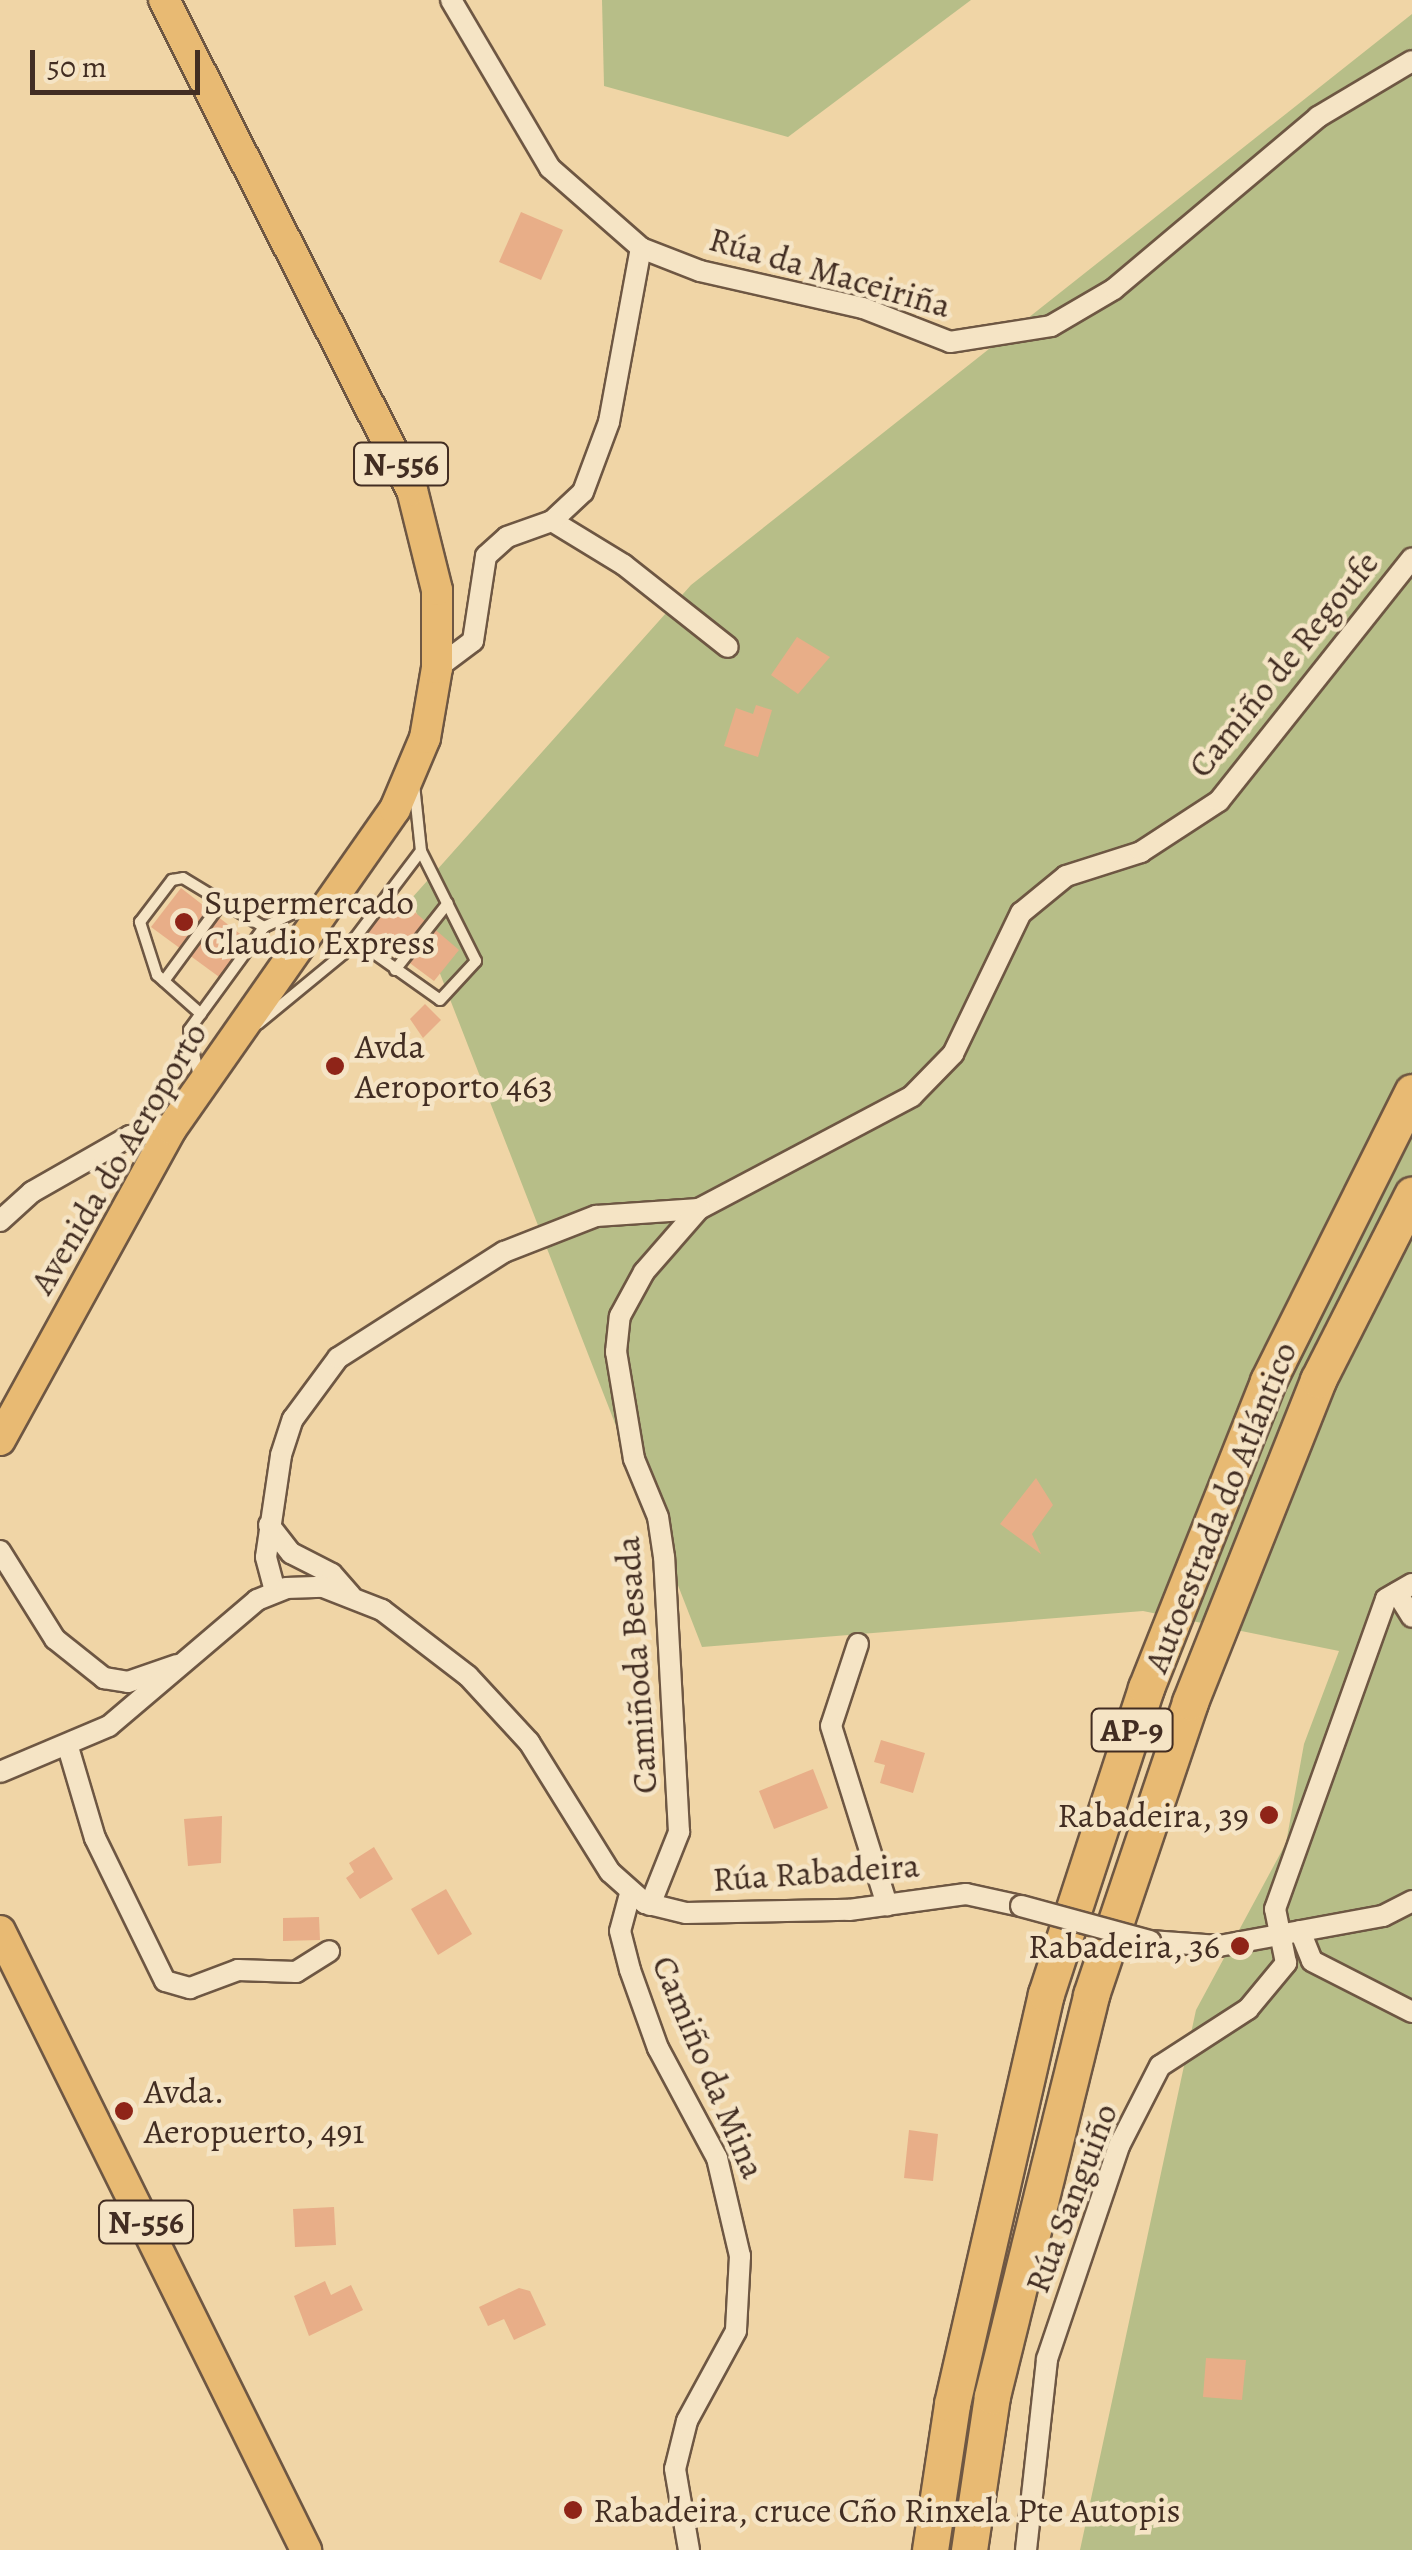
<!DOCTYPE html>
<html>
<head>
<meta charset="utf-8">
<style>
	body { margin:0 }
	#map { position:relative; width:1412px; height:2550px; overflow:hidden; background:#f0d5a6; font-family:Alegreya,serif }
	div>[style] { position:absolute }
	.green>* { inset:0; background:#b7be88 }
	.building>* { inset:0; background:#e8ae88 }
	.roads { filter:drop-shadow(2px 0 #6e5743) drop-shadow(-2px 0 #6e5743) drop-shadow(0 2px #6e5743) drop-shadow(0 -2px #6e5743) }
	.lane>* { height:10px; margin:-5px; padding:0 5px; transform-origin:5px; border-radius:5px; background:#f5e4c5 }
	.street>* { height:20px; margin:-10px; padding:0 10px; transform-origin:10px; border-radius:10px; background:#f5e4c5 }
	.primary>* { height:30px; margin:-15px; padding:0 15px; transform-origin:15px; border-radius:15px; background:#e8ba73 }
	.highway>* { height:35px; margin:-17.5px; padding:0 17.5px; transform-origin:17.5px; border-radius:17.5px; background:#e8ba73 }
	.bridges { filter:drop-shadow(2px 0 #6e5743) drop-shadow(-2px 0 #6e5743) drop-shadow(0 2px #6e5743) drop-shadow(0 -2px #6e5743) }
	.street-bridge>* { height:20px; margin:-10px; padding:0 10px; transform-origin:10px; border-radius:10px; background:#f5e4c5 }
	.dots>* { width:28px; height:28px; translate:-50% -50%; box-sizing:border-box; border:5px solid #f5e4c5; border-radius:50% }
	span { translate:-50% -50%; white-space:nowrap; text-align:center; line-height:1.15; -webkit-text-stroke:9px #f5e4c5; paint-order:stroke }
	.shield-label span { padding:2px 8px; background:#f5e4c5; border:2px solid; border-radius:8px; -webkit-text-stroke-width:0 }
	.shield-label { font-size:32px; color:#422d22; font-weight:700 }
	.street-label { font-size:35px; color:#422d22 }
	.poi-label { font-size:35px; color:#422d22 }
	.left { translate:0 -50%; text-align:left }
	.right { translate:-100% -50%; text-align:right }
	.scale { position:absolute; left:30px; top:50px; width:170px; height:45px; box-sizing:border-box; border:5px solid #422d22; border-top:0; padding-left:12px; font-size:30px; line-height:35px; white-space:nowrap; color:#422d22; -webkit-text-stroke:8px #f5e4c5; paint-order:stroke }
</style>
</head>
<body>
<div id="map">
	<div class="green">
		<div style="clip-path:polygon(602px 0,971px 0,788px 137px,604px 86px)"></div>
		<div style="clip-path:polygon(1412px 14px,1412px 2550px,1080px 2550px,1196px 2010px,1286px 1843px,1304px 1744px,1339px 1651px,1143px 1611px,702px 1647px,411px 899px,691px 585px)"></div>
	</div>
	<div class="building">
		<div style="clip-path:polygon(521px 212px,563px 230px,541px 280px,499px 262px)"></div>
		<div style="clip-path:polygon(797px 637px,830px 657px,798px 694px,771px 675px)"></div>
		<div style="clip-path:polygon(756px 705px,772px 710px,758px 757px,724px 746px,736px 708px,753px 714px)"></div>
		<div style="clip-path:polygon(181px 888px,253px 944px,226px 982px,151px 927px)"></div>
		<div style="clip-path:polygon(396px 896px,459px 950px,434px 981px,368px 932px)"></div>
		<div style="clip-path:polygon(425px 1004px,441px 1020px,423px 1038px,410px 1019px)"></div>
		<div style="clip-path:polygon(1036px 1478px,1053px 1505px,1032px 1534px,1041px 1554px,1000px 1524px)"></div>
		<div style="clip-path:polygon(881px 1740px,925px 1753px,913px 1793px,880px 1783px,885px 1765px,874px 1762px)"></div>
		<div style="clip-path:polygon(813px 1769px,828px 1808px,774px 1829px,759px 1791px)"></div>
		<div style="clip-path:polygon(222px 1816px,221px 1863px,188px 1866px,184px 1819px)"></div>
		<div style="clip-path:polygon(374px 1847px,393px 1879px,360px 1899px,346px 1878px,354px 1872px,349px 1863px)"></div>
		<div style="clip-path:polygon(446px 1889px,472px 1934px,438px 1955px,411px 1909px)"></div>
		<div style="clip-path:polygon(319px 1917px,320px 1940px,283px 1941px,283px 1918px)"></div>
		<div style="clip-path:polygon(909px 2130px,938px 2134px,933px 2181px,904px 2178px)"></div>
		<div style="clip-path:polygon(334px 2207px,336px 2245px,295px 2247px,293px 2209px)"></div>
		<div style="clip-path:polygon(325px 2281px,331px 2295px,351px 2285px,363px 2310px,309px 2336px,294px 2296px)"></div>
		<div style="clip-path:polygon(519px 2288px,530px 2291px,546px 2325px,514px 2340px,504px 2319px,488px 2326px,479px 2307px)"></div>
		<div style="clip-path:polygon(1206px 2358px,1246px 2360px,1242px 2400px,1203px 2397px)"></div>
	</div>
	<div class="roads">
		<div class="lane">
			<div style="left:354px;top:939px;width:105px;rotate:35.3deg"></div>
			<div style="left:440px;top:1000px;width:53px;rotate:-47.3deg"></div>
			<div style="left:476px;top:961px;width:123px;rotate:-116.6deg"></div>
			<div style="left:395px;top:970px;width:85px;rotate:-51.7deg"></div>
			<div style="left:164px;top:981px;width:98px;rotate:-53.7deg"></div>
			<div style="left:201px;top:1014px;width:59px;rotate:-138.4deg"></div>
			<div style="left:157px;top:975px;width:56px;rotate:-107.8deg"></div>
			<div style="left:140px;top:922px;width:53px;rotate:-52.7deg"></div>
			<div style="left:172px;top:880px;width:11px;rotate:-10deg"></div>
			<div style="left:183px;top:878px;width:95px;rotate:31.2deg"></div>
			<div style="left:258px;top:1024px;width:110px;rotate:-39.5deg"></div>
			<div style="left:343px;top:954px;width:129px;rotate:-52.9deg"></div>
			<div style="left:421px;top:851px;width:67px;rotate:-96deg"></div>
			<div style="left:199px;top:1077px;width:48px;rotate:-102deg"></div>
			<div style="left:189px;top:1030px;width:127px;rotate:-53.9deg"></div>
			<div style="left:264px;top:927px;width:59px;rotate:-25.3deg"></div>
		</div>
		<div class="street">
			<div style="left:451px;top:0;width:195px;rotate:59.5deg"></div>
			<div style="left:550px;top:168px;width:121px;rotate:41.3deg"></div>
			<div style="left:641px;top:248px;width:63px;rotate:21.3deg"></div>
			<div style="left:700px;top:271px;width:167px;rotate:12.8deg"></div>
			<div style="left:863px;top:308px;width:93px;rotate:21.3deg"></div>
			<div style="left:950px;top:342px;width:102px;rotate:-9deg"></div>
			<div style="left:1051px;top:326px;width:73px;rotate:-30.4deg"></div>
			<div style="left:1114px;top:289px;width:267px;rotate:-40.1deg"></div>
			<div style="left:1318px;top:117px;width:109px;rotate:-30.8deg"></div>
			<div style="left:552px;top:521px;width:84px;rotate:31.4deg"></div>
			<div style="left:624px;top:565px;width:132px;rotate:38.3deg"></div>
			<div style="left:437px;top:668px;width:45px;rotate:-36.9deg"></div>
			<div style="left:473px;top:641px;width:86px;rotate:-81.3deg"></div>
			<div style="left:486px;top:556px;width:28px;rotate:-42deg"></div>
			<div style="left:507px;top:537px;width:48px;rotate:-19.6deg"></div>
			<div style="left:552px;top:521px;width:42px;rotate:-43.1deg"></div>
			<div style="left:583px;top:492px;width:75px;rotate:-69.6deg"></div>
			<div style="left:609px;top:422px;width:177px;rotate:-79.6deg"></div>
			<div style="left:0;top:1221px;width:43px;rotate:-42.2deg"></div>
			<div style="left:32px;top:1192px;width:113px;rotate:-29.7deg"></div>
			<div style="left:130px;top:1136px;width:42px;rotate:-9.7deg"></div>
			<div style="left:269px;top:1525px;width:36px;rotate:52deg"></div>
			<div style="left:291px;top:1553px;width:46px;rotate:27.1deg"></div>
			<div style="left:332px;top:1574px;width:29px;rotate:49deg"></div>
			<div style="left:0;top:1551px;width:104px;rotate:58deg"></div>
			<div style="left:55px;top:1639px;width:63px;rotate:38.5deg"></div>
			<div style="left:104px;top:1678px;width:24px;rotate:9deg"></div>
			<div style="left:128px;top:1682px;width:52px;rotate:-19.1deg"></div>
			<div style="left:275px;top:1591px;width:35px;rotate:-105deg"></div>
			<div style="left:266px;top:1557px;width:103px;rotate:-81.6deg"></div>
			<div style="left:281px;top:1455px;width:38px;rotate:-72deg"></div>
			<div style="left:293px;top:1419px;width:76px;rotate:-53.6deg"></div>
			<div style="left:338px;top:1358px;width:197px;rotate:-32.6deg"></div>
			<div style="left:504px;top:1252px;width:99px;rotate:-21.4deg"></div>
			<div style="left:596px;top:1216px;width:103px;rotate:-3.9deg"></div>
			<div style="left:699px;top:1209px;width:241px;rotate:-27.9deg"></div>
			<div style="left:912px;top:1096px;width:59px;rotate:-45.7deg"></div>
			<div style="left:953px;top:1054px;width:157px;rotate:-64.3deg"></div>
			<div style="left:1021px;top:913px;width:58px;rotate:-39.4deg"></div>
			<div style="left:1066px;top:876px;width:79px;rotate:-17.7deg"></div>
			<div style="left:1141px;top:852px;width:93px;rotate:-33.2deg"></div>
			<div style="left:1219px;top:801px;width:310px;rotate:-51.5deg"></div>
			<div style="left:1397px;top:1593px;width:28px;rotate:58deg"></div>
			<div style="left:858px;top:1644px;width:86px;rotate:108.2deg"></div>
			<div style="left:831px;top:1726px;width:188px;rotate:72.6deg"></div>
			<div style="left:68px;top:1747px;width:95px;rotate:73.5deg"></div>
			<div style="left:95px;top:1838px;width:159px;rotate:63.9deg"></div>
			<div style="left:165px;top:1981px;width:26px;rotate:16deg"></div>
			<div style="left:190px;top:1988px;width:51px;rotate:-20.6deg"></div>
			<div style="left:238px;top:1970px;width:58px;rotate:2deg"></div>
			<div style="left:296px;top:1972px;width:39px;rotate:-32deg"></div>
			<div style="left:0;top:1772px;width:118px;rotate:-22.9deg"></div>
			<div style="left:109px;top:1726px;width:194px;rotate:-40.4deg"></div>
			<div style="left:257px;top:1600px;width:31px;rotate:-22deg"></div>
			<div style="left:286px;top:1588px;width:37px;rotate:-2deg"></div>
			<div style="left:323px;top:1587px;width:63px;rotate:21.3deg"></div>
			<div style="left:382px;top:1610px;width:108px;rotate:37.5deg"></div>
			<div style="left:468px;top:1676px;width:90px;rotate:47.3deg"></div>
			<div style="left:529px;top:1742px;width:153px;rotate:58.1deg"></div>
			<div style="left:610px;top:1872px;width:47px;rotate:41.5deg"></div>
			<div style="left:645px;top:1903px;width:42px;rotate:13.7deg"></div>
			<div style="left:686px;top:1913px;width:163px;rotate:-1.1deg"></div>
			<div style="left:849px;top:1910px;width:118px;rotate:-7.8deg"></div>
			<div style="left:966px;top:1894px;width:56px;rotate:12.3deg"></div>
			<div style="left:630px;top:1894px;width:38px;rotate:105deg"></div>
			<div style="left:620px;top:1931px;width:40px;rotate:75.6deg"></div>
			<div style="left:630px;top:1970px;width:83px;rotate:70.3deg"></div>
			<div style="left:658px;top:2048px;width:125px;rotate:61.8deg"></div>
			<div style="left:717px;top:2158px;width:101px;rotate:76.8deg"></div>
			<div style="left:740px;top:2256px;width:75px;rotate:93.1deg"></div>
			<div style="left:736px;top:2331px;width:102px;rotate:118.6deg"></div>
			<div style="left:687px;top:2421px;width:49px;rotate:104deg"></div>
			<div style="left:675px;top:2469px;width:82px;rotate:80.2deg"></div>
			<div style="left:650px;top:1905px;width:79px;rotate:-68.3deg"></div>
			<div style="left:679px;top:1832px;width:275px;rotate:-93.1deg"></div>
			<div style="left:664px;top:1557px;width:40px;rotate:-98.5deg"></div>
			<div style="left:658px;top:1517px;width:63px;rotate:-112.5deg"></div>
			<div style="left:634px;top:1459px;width:109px;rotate:-99.5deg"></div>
			<div style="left:616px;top:1352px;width:36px;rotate:-84deg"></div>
			<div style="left:620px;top:1316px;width:50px;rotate:-61.4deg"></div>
			<div style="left:644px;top:1272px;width:84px;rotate:-48.9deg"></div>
			<div style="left:1300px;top:1931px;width:32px;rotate:68deg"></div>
			<div style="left:1312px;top:1961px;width:112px;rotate:27deg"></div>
			<div style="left:1150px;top:1941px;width:69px;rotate:4.1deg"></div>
			<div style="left:1219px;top:1946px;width:167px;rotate:-10.4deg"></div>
			<div style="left:1383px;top:1916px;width:33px;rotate:-27deg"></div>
			<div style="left:1026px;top:2550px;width:192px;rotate:-83.7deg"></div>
			<div style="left:1047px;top:2359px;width:225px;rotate:-71.3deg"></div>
			<div style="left:1119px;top:2146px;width:90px;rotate:-62.9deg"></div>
			<div style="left:1160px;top:2066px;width:105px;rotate:-32.9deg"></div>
			<div style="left:1248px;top:2009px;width:60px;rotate:-50.4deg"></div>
			<div style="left:1286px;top:1963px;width:55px;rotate:-101.5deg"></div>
			<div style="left:1275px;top:1909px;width:329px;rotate:-70.3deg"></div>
			<div style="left:1386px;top:1599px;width:30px;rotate:-30deg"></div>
		</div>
		<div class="primary">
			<div style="left:0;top:1440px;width:355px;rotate:-61.2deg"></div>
			<div style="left:171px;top:1129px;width:391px;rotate:-55deg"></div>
			<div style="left:395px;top:809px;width:77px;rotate:-67.1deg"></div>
			<div style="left:425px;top:738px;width:71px;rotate:-80.3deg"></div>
			<div style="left:437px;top:668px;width:78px;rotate:-90deg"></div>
			<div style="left:437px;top:590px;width:103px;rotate:-104deg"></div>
			<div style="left:412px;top:490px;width:549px;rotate:-116.84deg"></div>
			<div style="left:0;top:1931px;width:691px;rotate:63.69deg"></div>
		</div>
		<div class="highway">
			<div style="left:930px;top:2550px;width:148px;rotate:-81.4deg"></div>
			<div style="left:952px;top:2404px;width:421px;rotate:-77.1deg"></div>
			<div style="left:1046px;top:1994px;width:322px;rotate:-71.9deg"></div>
			<div style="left:1146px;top:1688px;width:330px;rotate:-68.3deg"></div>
			<div style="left:1268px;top:1381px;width:323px;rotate:-63.5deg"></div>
			<div style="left:969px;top:2550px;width:156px;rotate:-81.5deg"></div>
			<div style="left:992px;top:2396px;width:413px;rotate:-76.1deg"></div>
			<div style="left:1091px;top:1995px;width:309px;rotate:-71.3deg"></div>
			<div style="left:1190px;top:1702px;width:347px;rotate:-68.3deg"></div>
			<div style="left:1318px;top:1380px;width:208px;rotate:-63.1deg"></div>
		</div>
	</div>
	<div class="bridges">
		<div class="street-bridge">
			<div style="left:1021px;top:1906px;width:134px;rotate:15.2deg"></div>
		</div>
	</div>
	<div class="dots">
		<div style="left:184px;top:922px;background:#8f2418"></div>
		<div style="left:335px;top:1066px;background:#8f2418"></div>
		<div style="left:1269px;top:1815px;background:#8f2418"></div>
		<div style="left:1240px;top:1946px;background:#8f2418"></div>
		<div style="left:124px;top:2111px;background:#8f2418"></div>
		<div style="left:573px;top:2510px;background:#8f2418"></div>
	</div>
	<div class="shield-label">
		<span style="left:401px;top:464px">N-556</span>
		<span style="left:1132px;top:1730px">AP-9</span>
		<span style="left:146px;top:2222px">N-556</span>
	</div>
	<div class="street-label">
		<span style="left:830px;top:272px;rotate:16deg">Rúa da Maceiriña</span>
		<span style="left:1283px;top:664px;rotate:-51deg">Camiño de Regoufe</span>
		<span style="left:118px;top:1158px;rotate:-59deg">Avenida do Aeroporto</span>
		<span style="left:1220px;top:1507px;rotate:-68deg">Autoestrada do Atlántico</span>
		<span style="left:636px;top:1665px;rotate:-94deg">Camiñoda Besada</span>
		<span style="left:816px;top:1872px;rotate:-4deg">Rúa Rabadeira</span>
		<span style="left:709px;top:2067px;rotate:67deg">Camiño da Mina</span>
		<span style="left:1071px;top:2198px;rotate:-69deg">Rúa Sanguiño</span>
	</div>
	<div class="poi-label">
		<span class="left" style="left:204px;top:922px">Supermercado<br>Claudio Express</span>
		<span class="left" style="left:355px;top:1066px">Avda<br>Aeroporto 463</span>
		<span class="right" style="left:1249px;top:1815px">Rabadeira, 39</span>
		<span class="right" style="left:1220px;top:1946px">Rabadeira, 36</span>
		<span class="left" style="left:144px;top:2111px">Avda.<br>Aeropuerto, 491</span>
		<span class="left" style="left:593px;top:2510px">Rabadeira, cruce Cño Rinxela Pte Autopis</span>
	</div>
	<div class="scale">50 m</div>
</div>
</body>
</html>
